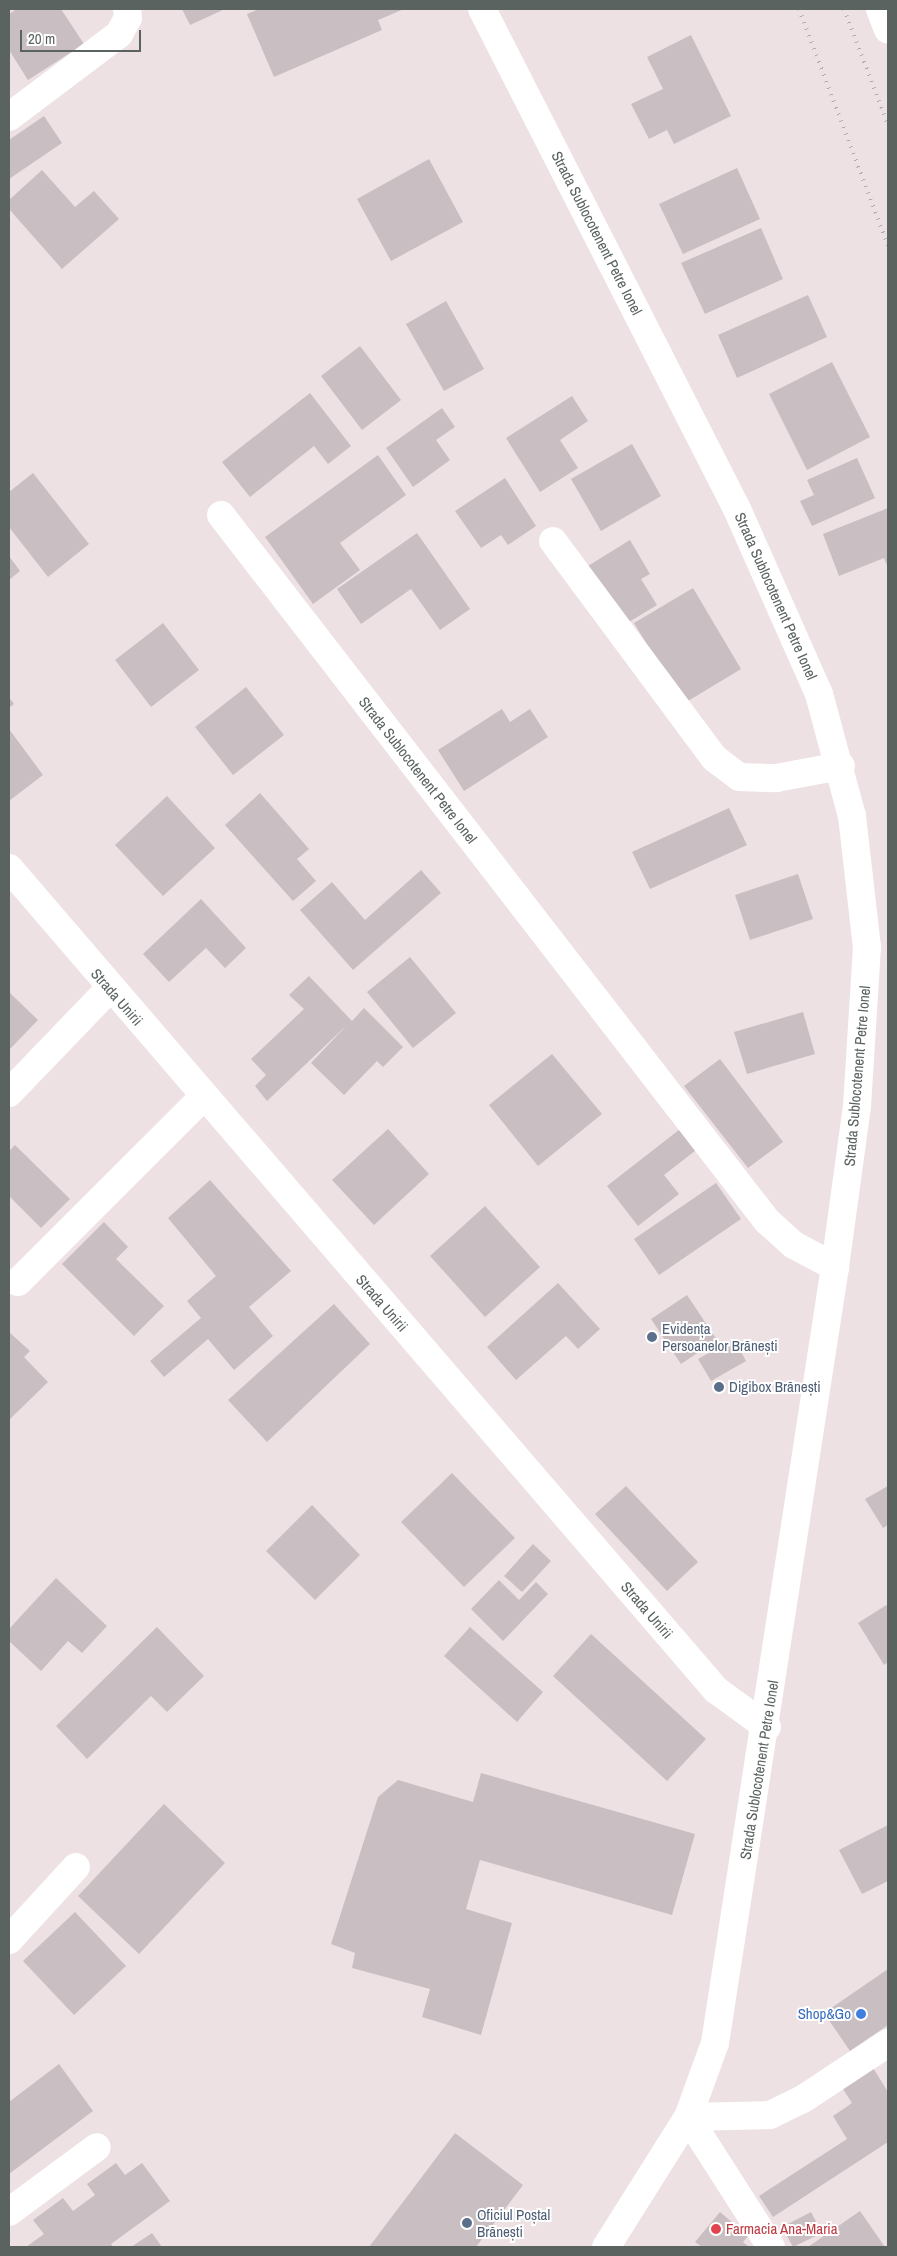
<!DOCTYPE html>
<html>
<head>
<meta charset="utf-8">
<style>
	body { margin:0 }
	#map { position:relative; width:897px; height:2256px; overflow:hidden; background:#eee1e3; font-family:"Archivo Narrow",sans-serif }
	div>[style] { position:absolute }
	.building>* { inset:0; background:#c9bec1 }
	.minor>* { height:28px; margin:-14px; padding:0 14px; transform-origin:14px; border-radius:14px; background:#fff }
	.secondary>* { height:28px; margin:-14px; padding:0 14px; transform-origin:14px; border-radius:14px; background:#fff }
	.rail>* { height:4px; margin-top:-2px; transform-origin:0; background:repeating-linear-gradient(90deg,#adafae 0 1px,transparent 0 7px) }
	.dots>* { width:14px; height:14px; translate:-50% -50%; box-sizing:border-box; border:2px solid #fff; border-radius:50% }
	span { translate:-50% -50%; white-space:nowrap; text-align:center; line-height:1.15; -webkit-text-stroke:4px #fff; paint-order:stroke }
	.street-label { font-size:15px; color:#5a6360 }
	.service-label { font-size:15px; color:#4e5e75 }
	.left { translate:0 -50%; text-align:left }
	.shop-label { font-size:15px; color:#366cbe }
	.right { translate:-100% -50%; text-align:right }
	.health-label { font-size:15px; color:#be3a42 }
	.frame { position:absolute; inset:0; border:10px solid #5a6360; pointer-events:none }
	.scale { position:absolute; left:20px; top:30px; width:121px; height:22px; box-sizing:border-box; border:2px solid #5a6360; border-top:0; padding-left:6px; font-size:15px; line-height:18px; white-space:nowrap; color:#5a6360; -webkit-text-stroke:4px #fff; paint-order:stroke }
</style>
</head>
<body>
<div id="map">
	<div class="building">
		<div style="clip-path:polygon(17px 9px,61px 9px,84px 44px,28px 80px,9px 50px,9px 14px)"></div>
		<div style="clip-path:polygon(182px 9px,225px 9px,190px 25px)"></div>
		<div style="clip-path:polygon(259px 9px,404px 9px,378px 20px,382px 30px,274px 77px,247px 14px)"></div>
		<div style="clip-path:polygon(691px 35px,731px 116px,674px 144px,667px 130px,649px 139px,631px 104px,663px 89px,647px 57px)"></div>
		<div style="clip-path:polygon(44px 116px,62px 143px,9px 179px,9px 140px)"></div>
		<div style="clip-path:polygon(429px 159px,463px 222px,391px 261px,357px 199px)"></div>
		<div style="clip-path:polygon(737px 168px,760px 219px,683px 254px,659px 204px)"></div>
		<div style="clip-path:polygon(42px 170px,75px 207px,94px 191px,119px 219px,62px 269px,9px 209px,9px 200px)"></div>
		<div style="clip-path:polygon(761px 228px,783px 279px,705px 314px,681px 263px)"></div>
		<div style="clip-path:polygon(808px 295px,827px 337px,737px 378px,718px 335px)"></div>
		<div style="clip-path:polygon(446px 301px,484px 369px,444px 391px,406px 324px)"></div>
		<div style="clip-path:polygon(360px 346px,401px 400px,362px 430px,321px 376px)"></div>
		<div style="clip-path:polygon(832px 362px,870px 437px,807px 470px,769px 394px)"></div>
		<div style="clip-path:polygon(310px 393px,351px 446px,328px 464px,314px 446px,250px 497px,222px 462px)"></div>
		<div style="clip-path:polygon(572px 396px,588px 421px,560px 440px,578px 468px,540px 492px,506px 438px)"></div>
		<div style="clip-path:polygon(442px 408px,455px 427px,436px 440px,450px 460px,413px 487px,386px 448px)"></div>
		<div style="clip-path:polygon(632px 444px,661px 496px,601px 531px,571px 479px)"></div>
		<div style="clip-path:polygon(378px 455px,406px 495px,340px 543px,360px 570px,313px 604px,265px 537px)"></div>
		<div style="clip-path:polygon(857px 458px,875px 498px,812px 526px,800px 501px,814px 495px,807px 480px)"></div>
		<div style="clip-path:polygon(33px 473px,89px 544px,48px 577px,9px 527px,9px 492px)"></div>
		<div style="clip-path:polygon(505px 478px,536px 526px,508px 545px,501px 535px,481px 548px,455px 511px)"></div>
		<div style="clip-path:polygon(888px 508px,888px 568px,884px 558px,839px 576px,823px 534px)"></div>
		<div style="clip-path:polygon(417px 533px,470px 609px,440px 630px,411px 589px,361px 624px,337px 589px)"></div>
		<div style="clip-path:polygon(630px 540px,650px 574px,641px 579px,657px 605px,624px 625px,588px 566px)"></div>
		<div style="clip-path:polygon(9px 556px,20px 571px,9px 580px)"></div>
		<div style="clip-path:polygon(693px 588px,741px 669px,683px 704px,634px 623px)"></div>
		<div style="clip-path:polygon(163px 623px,199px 670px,151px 707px,115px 660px)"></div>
		<div style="clip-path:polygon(246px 687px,284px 735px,233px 775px,195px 727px)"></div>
		<div style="clip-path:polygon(9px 697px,14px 704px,9px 708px)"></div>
		<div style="clip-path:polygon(502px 709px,510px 722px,530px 709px,548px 737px,464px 791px,438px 750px)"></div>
		<div style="clip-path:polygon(9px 729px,43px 775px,9px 801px)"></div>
		<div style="clip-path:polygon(260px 793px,309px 849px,297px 859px,316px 881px,293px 901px,225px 825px)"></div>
		<div style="clip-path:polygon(167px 796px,215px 848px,163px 896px,115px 845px)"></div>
		<div style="clip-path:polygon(729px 808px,747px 845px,650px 889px,632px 852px)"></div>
		<div style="clip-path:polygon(421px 870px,441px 893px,353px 970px,300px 910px,332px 882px,365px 920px)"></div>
		<div style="clip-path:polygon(798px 874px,813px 919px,750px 940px,735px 895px)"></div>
		<div style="clip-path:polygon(201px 899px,246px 948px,225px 968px,206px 948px,169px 982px,143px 954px)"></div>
		<div style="clip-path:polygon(410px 957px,456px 1013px,413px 1048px,367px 992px)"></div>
		<div style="clip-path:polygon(309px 976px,352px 1021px,364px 1008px,403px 1047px,383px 1067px,377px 1061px,344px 1095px,311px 1063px,347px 1025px,267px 1101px,255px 1086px,266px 1075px,251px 1059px,304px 1009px,289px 995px)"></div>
		<div style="clip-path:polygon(9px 992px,38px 1020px,9px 1050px)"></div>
		<div style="clip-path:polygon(803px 1012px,815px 1054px,747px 1074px,734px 1032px)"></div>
		<div style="clip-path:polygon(552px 1054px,602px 1114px,538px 1166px,489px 1105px)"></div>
		<div style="clip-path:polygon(720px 1059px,783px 1142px,748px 1168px,684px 1086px)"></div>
		<div style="clip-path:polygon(684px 1126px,700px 1147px,664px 1175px,679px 1194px,638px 1226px,607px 1186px)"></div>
		<div style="clip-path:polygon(388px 1129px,429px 1174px,374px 1225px,332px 1180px)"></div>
		<div style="clip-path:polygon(15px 1145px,70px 1199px,41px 1228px,9px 1196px,9px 1151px)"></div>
		<div style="clip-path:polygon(210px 1180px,291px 1271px,249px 1307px,273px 1336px,234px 1370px,208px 1339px,164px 1377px,150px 1361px,201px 1318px,187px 1301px,216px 1276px,168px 1218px)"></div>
		<div style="clip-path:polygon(716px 1183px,741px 1219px,659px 1275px,634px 1239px)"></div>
		<div style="clip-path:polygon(485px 1206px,540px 1267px,485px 1317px,430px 1256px)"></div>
		<div style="clip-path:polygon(104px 1222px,128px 1247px,116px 1259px,164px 1306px,134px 1336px,62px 1264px)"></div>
		<div style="clip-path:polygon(558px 1283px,600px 1329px,578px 1349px,566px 1336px,516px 1380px,487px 1347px)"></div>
		<div style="clip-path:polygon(687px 1295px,717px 1340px,681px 1364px,651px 1319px)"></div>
		<div style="clip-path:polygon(334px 1304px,370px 1344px,267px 1442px,228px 1400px)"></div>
		<div style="clip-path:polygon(9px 1332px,30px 1351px,24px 1357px,48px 1382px,9px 1420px)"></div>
		<div style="clip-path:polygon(734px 1339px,746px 1361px,711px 1381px,698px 1359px)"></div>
		<div style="clip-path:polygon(452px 1473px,515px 1538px,464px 1587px,401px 1522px)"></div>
		<div style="clip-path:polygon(626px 1486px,698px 1562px,667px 1591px,595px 1514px)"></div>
		<div style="clip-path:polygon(888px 1486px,888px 1525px,883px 1528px,865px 1499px)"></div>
		<div style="clip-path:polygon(312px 1505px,360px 1555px,315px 1600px,266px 1551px)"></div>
		<div style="clip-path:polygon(533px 1544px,551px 1561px,522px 1592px,504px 1576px)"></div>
		<div style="clip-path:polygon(56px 1578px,107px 1626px,82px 1653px,68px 1641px,41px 1671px,9px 1641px,9px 1629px)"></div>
		<div style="clip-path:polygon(499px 1580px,519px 1600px,536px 1582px,548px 1594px,503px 1641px,471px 1609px)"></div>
		<div style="clip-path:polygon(888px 1604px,888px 1662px,884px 1665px,858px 1623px)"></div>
		<div style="clip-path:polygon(157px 1627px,204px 1676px,167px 1712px,151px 1696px,87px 1759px,56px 1726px)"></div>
		<div style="clip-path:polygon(470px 1627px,543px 1692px,517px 1722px,444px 1656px)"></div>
		<div style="clip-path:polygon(591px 1634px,706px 1739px,667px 1781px,553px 1676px)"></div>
		<div style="clip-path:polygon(481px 1773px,695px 1834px,672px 1915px,480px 1860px,466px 1909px,512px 1923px,481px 2035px,422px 2017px,430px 1989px,352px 1968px,355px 1953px,331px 1944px,378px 1797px,398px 1780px,473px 1802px)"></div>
		<div style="clip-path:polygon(164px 1804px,225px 1863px,139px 1954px,78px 1896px)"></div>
		<div style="clip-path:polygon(888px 1825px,888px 1881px,862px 1894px,839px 1850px)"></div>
		<div style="clip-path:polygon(75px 1912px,126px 1966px,74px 2015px,23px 1961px)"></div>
		<div style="clip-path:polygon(888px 1969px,888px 2025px,850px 2051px,824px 2013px)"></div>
		<div style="clip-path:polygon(870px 2063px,888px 2092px,888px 2142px,773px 2217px,759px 2196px,847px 2139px,833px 2116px,852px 2103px,839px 2083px)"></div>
		<div style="clip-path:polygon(59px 2064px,93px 2111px,9px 2174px,9px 2102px)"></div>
		<div style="clip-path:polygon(455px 2133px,523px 2185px,476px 2247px,369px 2247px)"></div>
		<div style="clip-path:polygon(116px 2163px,125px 2175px,142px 2163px,170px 2201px,111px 2244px,113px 2247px,26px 2247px,44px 2234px,33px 2220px,63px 2198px,73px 2211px,95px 2195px,87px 2184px)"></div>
		<div style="clip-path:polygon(860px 2211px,885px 2247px,808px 2247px)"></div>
		<div style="clip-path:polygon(720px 2212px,748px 2236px,743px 2242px,749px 2247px,702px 2247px,695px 2242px)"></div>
		<div style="clip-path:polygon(811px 2212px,822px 2233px,793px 2247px,782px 2227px)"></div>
		<div style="clip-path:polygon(152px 2233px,162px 2247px,131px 2247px)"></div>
	</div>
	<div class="minor">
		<div style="left:880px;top:9px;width:22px;rotate:69deg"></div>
		<div style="left:9px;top:117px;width:138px;rotate:-37deg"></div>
		<div style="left:119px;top:34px;width:18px;rotate:-61deg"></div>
		<div style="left:128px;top:18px;width:9px;rotate:-96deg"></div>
		<div style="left:221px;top:515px;width:892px;rotate:52.28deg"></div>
		<div style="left:767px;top:1221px;width:36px;rotate:42deg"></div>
		<div style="left:794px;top:1245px;width:47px;rotate:28.2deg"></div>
		<div style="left:553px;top:541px;width:270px;rotate:53.4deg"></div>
		<div style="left:714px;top:758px;width:31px;rotate:37deg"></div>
		<div style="left:739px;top:777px;width:37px;rotate:2deg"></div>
		<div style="left:776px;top:778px;width:66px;rotate:-10.5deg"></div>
		<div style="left:9px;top:868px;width:1084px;rotate:49.3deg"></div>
		<div style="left:716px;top:1690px;width:63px;rotate:36deg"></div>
		<div style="left:9px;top:1093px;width:144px;rotate:-46.1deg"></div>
		<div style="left:18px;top:1282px;width:263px;rotate:-45deg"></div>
		<div style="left:9px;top:1940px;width:99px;rotate:-47.5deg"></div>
		<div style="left:9px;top:2212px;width:109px;rotate:-36.5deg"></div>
		<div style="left:771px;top:2247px;width:154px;rotate:-122.6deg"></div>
		<div style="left:688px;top:2117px;width:82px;rotate:-1.4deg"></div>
		<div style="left:770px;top:2115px;width:37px;rotate:-26deg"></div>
		<div style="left:803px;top:2099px;width:102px;rotate:-33.4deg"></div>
	</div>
	<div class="secondary">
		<div style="left:482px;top:9px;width:561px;rotate:62.98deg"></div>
		<div style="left:737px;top:509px;width:202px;rotate:66.1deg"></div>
		<div style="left:819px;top:694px;width:126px;rotate:74.9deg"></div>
		<div style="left:852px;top:816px;width:132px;rotate:83.5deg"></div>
		<div style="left:867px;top:947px;width:159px;rotate:93.6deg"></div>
		<div style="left:857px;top:1106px;width:162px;rotate:97.8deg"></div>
		<div style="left:835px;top:1267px;width:785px;rotate:98.79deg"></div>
		<div style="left:715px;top:2043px;width:79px;rotate:110deg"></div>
		<div style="left:688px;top:2117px;width:154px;rotate:122.2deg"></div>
	</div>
	<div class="rail">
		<div style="left:799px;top:9px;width:253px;rotate:69.4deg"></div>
		<div style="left:844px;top:9px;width:124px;rotate:69.2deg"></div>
	</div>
	<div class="dots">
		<div style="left:652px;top:1337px;background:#5c6f8a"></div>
		<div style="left:719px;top:1387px;background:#5c6f8a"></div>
		<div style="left:861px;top:2014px;background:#3f7fe0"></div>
		<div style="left:467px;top:2223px;background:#5c6f8a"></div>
		<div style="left:716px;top:2229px;background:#e0444e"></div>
	</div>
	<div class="street-label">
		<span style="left:597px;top:233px;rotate:63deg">Strada Sublocotenent Petre Ionel</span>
		<span style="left:776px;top:596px;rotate:66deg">Strada Sublocotenent Petre Ionel</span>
		<span style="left:418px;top:770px;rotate:52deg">Strada Sublocotenent Petre Ionel</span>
		<span style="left:117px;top:997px;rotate:49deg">Strada Unirii</span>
		<span style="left:857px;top:1076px;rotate:-85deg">Strada Sublocotenent Petre Ionel</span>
		<span style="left:382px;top:1303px;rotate:49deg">Strada Unirii</span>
		<span style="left:647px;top:1610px;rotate:49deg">Strada Unirii</span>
		<span style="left:759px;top:1770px;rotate:-81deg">Strada Sublocotenent Petre Ionel</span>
	</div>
	<div class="service-label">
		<span class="left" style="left:662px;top:1337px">Evidența<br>Persoanelor Brănești</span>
		<span class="left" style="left:729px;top:1387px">Digibox Brănești</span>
		<span class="left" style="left:477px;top:2223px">Oficiul Poștal<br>Brănești</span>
	</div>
	<div class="shop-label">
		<span class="right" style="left:851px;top:2014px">Shop&amp;Go</span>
	</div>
	<div class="health-label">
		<span class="left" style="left:726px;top:2229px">Farmacia Ana-Maria</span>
	</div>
	<div class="frame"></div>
	<div class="scale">20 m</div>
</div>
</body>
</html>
